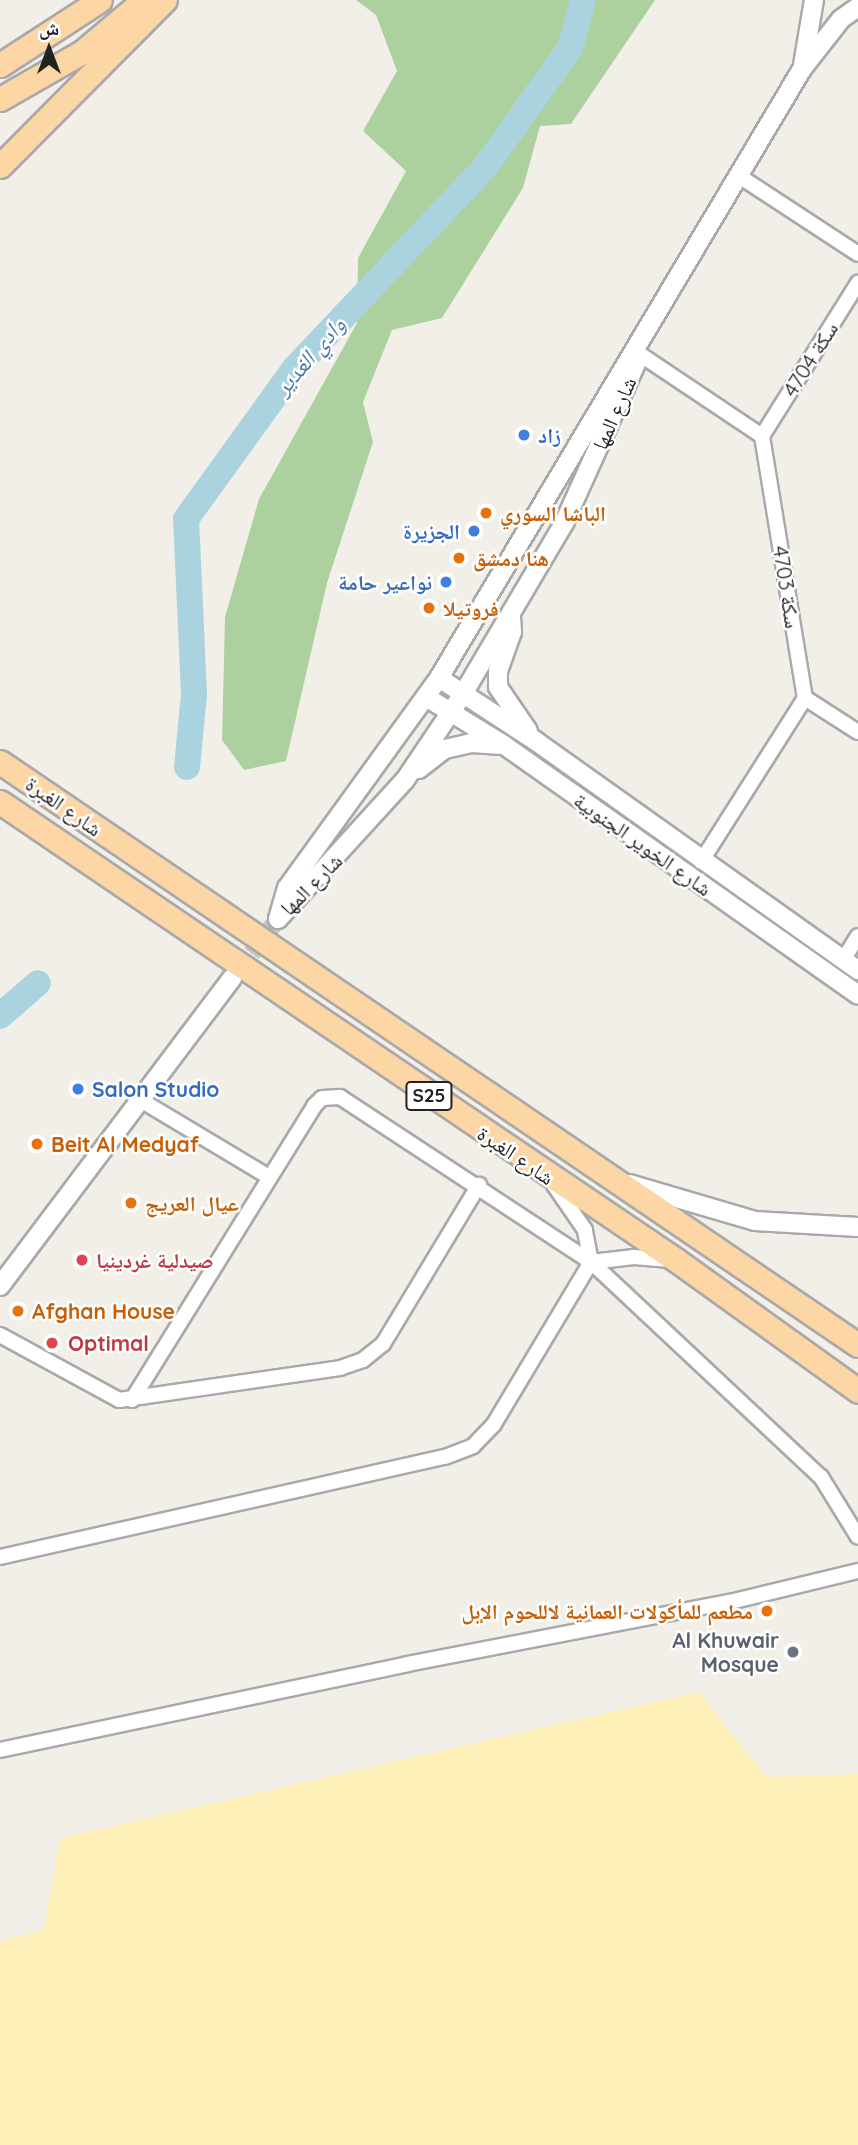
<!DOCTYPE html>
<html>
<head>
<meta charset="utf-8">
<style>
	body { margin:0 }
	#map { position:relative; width:858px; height:2145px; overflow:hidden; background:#f2efe9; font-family:Quicksand,"Noto Naskh Arabic",sans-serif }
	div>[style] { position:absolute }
	.forest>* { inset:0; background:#add19e }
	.sand>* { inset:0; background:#fff1ba }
	.river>* { height:26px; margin:-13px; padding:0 13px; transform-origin:13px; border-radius:13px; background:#aad3df }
	.tertiary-tunnel>* { height:18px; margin-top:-9px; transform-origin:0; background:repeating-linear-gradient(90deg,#c8c6c1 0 18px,transparent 0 27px) }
	.roads { filter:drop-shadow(2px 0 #a9a9a9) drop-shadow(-2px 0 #a9a9a9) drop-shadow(0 2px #a9a9a9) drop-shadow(0 -2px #a9a9a9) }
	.minor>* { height:14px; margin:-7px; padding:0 7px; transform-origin:7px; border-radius:7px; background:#fff }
	.tertiary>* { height:18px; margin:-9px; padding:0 9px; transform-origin:9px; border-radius:9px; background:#fff }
	.primary>* { height:23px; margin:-11.5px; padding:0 11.5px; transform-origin:11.5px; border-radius:11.5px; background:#fcd6a4 }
	.dots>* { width:19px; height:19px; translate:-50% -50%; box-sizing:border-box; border:4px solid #fff; border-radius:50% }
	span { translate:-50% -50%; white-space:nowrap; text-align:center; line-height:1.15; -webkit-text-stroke:5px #fff; paint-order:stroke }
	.shield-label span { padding:2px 5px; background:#fff; border:2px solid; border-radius:5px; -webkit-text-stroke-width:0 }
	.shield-label { font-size:19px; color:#222; font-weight:700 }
	.street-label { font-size:21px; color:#222 }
	.shop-label { font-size:21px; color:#366cbe; font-weight:700 }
	.left { translate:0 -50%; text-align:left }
	.right { translate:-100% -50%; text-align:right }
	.food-label { font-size:21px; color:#c56008; font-weight:700 }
	.health-label { font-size:21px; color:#be3a42; font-weight:700 }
	.worship-label { font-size:21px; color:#5b616d; font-weight:700 }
	.water-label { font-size:23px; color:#4a7aab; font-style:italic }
	.north { position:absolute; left:14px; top:14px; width:70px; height:70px; -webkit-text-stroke:5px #fff; paint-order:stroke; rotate:0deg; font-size:19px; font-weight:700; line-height:28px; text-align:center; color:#222 }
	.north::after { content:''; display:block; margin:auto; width:24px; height:32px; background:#222; clip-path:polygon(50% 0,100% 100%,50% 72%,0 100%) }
</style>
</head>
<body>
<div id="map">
	<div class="forest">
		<div style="clip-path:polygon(356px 0,655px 0,571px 124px,540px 126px,523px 188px,442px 318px,392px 330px,363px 402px,373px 442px,327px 583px,286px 761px,244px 770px,222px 740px,225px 617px,259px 499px,357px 323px,358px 258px,406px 171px,363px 131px,397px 71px,376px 15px)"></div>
	</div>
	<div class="sand">
		<div style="clip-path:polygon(698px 1692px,767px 1777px,858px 1774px,858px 2145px,0 2145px,0 1942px,44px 1929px,60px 1838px)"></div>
	</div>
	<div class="river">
		<div style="left:187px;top:767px;width:73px;rotate:-84.5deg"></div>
		<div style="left:194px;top:694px;width:175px;rotate:-92.6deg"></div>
		<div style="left:186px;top:519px;width:186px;rotate:-54.2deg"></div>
		<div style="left:295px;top:368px;width:277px;rotate:-46.6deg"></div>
		<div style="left:485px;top:167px;width:146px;rotate:-54.5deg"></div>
		<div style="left:570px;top:48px;width:50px;rotate:-74.8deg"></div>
		<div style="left:0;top:1016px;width:50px;rotate:-41deg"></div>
	</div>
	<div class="tertiary-tunnel">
		<div style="left:235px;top:975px;width:71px;rotate:-52.5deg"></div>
	</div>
	<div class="roads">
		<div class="minor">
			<div style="left:739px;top:176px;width:142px;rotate:33.2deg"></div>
			<div style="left:635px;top:351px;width:153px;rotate:33.8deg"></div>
			<div style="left:762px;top:436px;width:266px;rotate:80.7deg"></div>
			<div style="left:805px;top:698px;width:194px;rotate:122.4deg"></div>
			<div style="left:762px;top:436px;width:181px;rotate:-57.9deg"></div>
			<div style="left:805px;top:698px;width:63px;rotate:32.7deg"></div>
			<div style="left:843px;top:960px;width:28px;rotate:-58deg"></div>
			<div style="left:139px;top:1099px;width:149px;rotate:31deg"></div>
			<div style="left:591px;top:1262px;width:43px;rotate:-6.6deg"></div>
			<div style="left:634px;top:1257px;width:36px;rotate:5deg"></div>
			<div style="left:0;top:1335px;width:136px;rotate:28.6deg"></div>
			<div style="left:119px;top:1400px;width:223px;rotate:-8.2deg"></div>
			<div style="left:340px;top:1368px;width:24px;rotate:-19deg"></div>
			<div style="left:363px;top:1360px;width:26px;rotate:-39deg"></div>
			<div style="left:383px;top:1344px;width:186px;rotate:-58.9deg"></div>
			<div style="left:132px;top:1400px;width:346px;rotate:-58.2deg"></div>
			<div style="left:314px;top:1106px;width:11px;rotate:-45deg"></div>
			<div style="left:322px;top:1098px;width:18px;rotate:-3deg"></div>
			<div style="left:340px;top:1097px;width:300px;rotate:33.3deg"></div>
			<div style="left:591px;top:1262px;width:315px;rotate:43.1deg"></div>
			<div style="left:821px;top:1477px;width:70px;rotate:58.3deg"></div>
			<div style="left:0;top:1557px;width:456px;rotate:-12.7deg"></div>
			<div style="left:445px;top:1457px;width:30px;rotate:-21deg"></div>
			<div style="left:473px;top:1446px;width:30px;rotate:-46deg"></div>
			<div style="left:494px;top:1424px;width:189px;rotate:-59.1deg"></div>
			<div style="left:591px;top:1262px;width:33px;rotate:-101deg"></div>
			<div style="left:585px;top:1230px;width:55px;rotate:-124.6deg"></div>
			<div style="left:0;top:1750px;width:416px;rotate:-11.9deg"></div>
			<div style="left:407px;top:1664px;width:329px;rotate:-10.9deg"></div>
			<div style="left:730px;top:1602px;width:132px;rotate:-13.6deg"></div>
		</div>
		<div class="tertiary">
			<div style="left:803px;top:65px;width:66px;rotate:-80.4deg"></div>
			<div style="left:511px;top:617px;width:15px;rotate:86deg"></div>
			<div style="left:512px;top:632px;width:41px;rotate:109.7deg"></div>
			<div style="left:498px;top:671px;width:16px;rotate:90deg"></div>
			<div style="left:498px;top:687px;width:53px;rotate:55.7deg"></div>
			<div style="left:439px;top:678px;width:117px;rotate:33.1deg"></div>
			<div style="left:537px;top:742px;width:394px;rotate:35.4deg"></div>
			<div style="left:426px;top:697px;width:92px;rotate:31.6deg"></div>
			<div style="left:504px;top:745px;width:433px;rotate:35.2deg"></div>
			<div style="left:419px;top:769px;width:33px;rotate:-38deg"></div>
			<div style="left:445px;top:749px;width:27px;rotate:-13deg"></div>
			<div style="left:471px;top:743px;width:27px;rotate:4deg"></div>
			<div style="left:278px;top:919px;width:32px;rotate:-74deg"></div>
			<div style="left:287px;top:888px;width:259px;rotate:-54.1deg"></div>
			<div style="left:439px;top:678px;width:709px;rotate:-59.2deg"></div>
			<div style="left:802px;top:69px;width:63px;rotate:-52deg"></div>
			<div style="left:841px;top:19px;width:21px;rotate:-35deg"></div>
			<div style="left:278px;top:919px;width:188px;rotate:-47.6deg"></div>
			<div style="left:405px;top:780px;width:104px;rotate:-56deg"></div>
			<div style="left:463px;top:694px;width:199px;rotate:-59.4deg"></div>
			<div style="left:564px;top:523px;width:178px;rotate:-65.7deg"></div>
			<div style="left:637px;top:361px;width:10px;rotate:-101deg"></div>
			<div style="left:629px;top:1184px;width:131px;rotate:16.4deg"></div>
			<div style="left:755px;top:1221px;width:103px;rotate:3.3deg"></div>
			<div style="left:0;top:1286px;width:386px;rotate:-53deg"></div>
		</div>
		<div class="primary">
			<div style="left:0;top:65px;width:119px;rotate:-33deg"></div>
			<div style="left:0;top:99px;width:95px;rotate:-29.8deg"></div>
			<div style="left:82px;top:52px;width:81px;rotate:-40deg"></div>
			<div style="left:0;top:166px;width:234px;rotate:-45.2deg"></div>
			<div style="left:0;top:762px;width:1037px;rotate:34.2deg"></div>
			<div style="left:0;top:802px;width:817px;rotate:34.12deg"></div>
			<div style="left:676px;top:1260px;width:224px;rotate:35.7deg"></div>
		</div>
	</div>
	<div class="dots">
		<div style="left:524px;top:435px;background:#3f7fe0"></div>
		<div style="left:486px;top:513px;background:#e8710a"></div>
		<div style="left:474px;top:531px;background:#3f7fe0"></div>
		<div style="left:459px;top:558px;background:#e8710a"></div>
		<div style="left:446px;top:582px;background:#3f7fe0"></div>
		<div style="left:429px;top:608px;background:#e8710a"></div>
		<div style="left:78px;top:1089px;background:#3f7fe0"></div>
		<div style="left:37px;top:1144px;background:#e8710a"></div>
		<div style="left:131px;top:1203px;background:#e8710a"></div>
		<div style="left:82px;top:1260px;background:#e0444e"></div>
		<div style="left:18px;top:1311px;background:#e8710a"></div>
		<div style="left:52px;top:1343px;background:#e0444e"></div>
		<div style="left:767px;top:1611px;background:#e8710a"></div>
		<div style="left:793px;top:1652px;background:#6b7280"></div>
	</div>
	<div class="shield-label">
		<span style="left:429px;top:1096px">S25</span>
	</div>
	<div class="street-label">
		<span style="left:810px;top:359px;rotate:-58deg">سكة 4704</span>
		<span style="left:614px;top:413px;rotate:-66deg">شارع المها</span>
		<span style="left:787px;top:587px;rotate:81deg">4703 سكة</span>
		<span style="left:64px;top:806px;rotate:35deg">شارع الغبرة</span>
		<span style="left:643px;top:844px;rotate:35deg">شارع الخوير الجنوبية</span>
		<span style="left:311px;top:884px;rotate:-45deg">شارع المها</span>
		<span style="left:516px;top:1155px;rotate:34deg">شارع الغبرة</span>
	</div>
	<div class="shop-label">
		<span class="left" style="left:538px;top:435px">زاد</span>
		<span class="right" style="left:460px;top:531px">الجزيرة</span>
		<span class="right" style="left:432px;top:582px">نواعير حامة</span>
		<span class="left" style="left:92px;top:1089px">Salon Studio</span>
	</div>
	<div class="food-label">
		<span class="left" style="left:500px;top:513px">الباشا السوري</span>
		<span class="left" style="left:473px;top:558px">هنا دمشق</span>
		<span class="left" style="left:443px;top:608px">فروتيلا</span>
		<span class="left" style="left:51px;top:1144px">Beit Al Medyaf</span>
		<span class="left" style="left:145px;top:1203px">عيال العريج</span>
		<span class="left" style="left:32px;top:1311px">Afghan House</span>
		<span class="right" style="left:753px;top:1611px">مطعم للمأكولات العمانية لاللحوم الإبل</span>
	</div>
	<div class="health-label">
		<span class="left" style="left:96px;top:1260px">صيدلية غردينيا</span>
		<span class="left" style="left:68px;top:1343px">Optimal</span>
	</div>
	<div class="worship-label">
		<span class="right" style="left:779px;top:1652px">Al Khuwair<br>Mosque</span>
	</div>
	<div class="water-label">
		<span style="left:310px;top:356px;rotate:-49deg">وادي الغدير</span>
	</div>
	<div class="north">ش</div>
</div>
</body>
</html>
